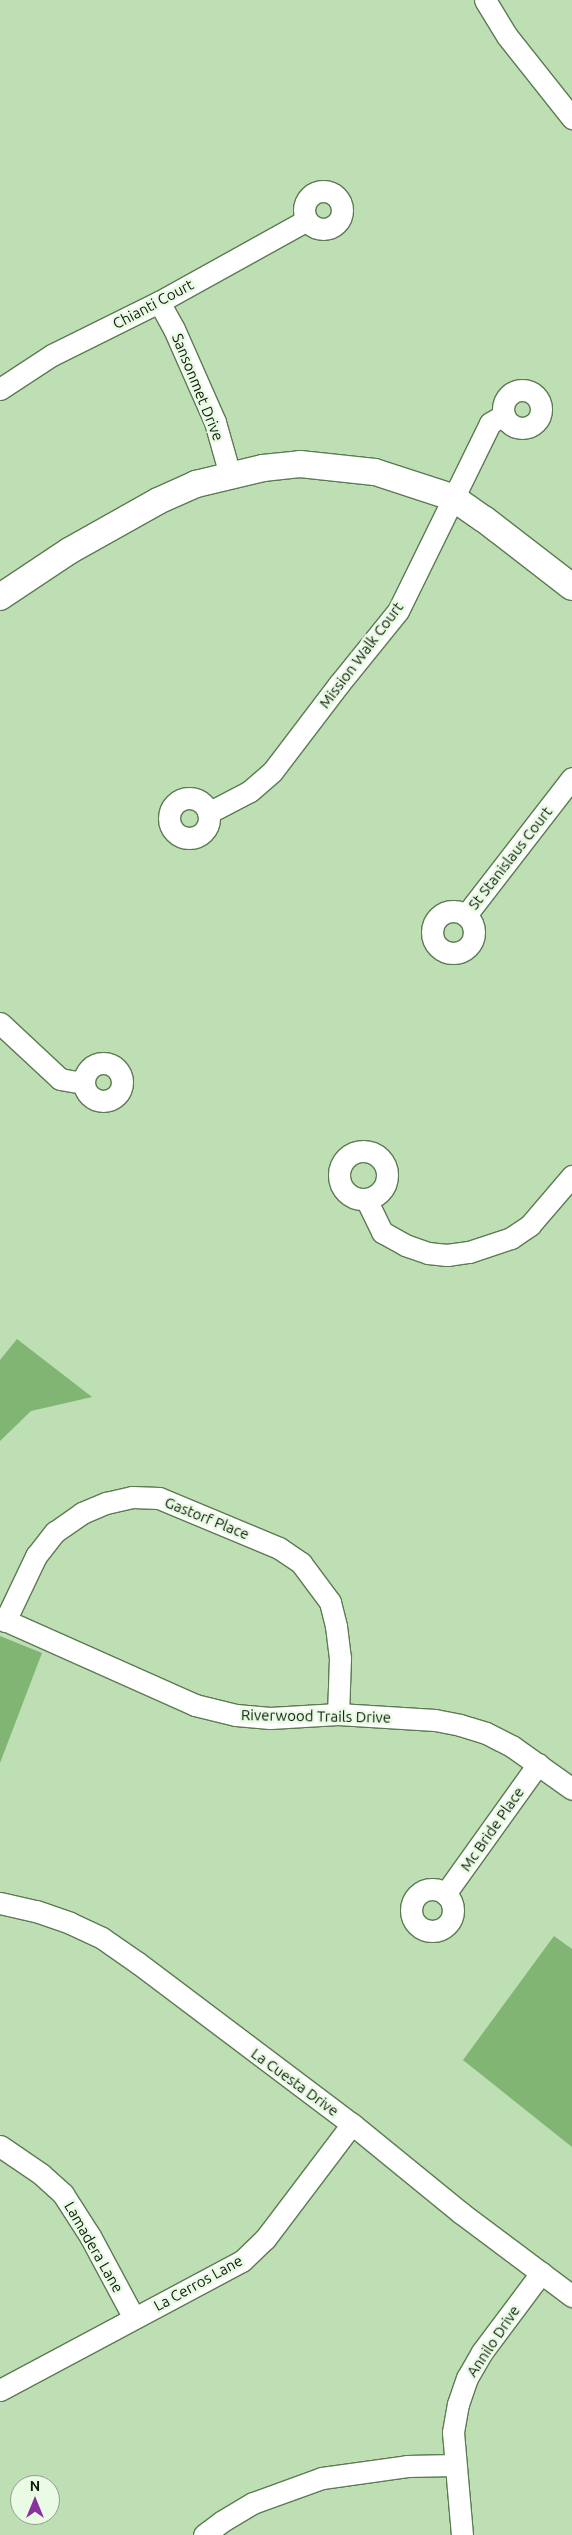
<!DOCTYPE html>
<html>
<head>
<meta charset="utf-8">
<style>
	body { margin:0 }
	#map { position:relative; width:572px; height:2535px; overflow:hidden; background:#bddfb3; font-family:Ubuntu,sans-serif }
	div>[style] { position:absolute }
	.green>* { inset:0; background:#81b573 }
	.roads { filter:drop-shadow(1px 0 #5c7b53) drop-shadow(-1px 0 #5c7b53) drop-shadow(0 1px #5c7b53) drop-shadow(0 -1px #5c7b53) }
	.minor>* { height:21px; margin:-10.5px; padding:0 10.5px; transform-origin:10.5px; border-radius:10.5px; background:#fff }
	.minor>.ring { margin:-10.5px; padding:0; box-sizing:content-box; background:none; border:21px solid #fff; border-radius:50% }
	.tertiary>* { height:26px; margin:-13px; padding:0 13px; transform-origin:13px; border-radius:13px; background:#fff }
	span { translate:-50% -50%; white-space:nowrap; text-align:center; line-height:1.15; -webkit-text-stroke:5px #e9fbe4; paint-order:stroke }
	.street-label { font-size:15px; color:#0e1a0a }
	.north { position:absolute; left:10px; top:2475px; width:50px; height:50px; box-sizing:border-box; background:#e9fbe4; border:1px solid #91a18d; border-radius:50%; rotate:0deg; font-size:14px; font-weight:700; line-height:20px; text-align:center; color:#0e1a0a }
	.north::after { content:''; display:block; margin:auto; width:18px; height:22px; background:#89329f; clip-path:polygon(50% 0,100% 100%,50% 72%,0 100%) }
</style>
</head>
<body>
<div id="map">
	<div class="green">
		<div style="clip-path:polygon(17px 1339px,92px 1397px,31px 1411px,0 1441px,0 1360px)"></div>
		<div style="clip-path:polygon(0 1636px,42px 1653px,0 1763px)"></div>
		<div style="clip-path:polygon(554px 1936px,572px 1949px,572px 2147px,463px 2060px)"></div>
	</div>
	<div class="roads">
		<div class="minor">
			<div style="left:485px;top:0;width:42px;rotate:58.6deg"></div>
			<div style="left:507px;top:36px;width:105px;rotate:51.6deg"></div>
			<div class="ring" style="left:304px;top:191px;width:17px;height:17px"></div>
			<div style="left:159px;top:302px;width:31px;rotate:61deg"></div>
			<div style="left:174px;top:329px;width:102px;rotate:66.2deg"></div>
			<div style="left:215px;top:422px;width:55px;rotate:74.2deg"></div>
			<div style="left:0;top:389px;width:62px;rotate:-33.2deg"></div>
			<div style="left:52px;top:355px;width:119px;rotate:-26.4deg"></div>
			<div style="left:159px;top:302px;width:169px;rotate:-29deg"></div>
			<div class="ring" style="left:503px;top:390px;width:17px;height:17px"></div>
			<div class="ring" style="left:169px;top:798px;width:19px;height:19px"></div>
			<div style="left:208px;top:813px;width:47px;rotate:-27.6deg"></div>
			<div style="left:250px;top:791px;width:29px;rotate:-41deg"></div>
			<div style="left:272px;top:772px;width:111px;rotate:-52.7deg"></div>
			<div style="left:339px;top:684px;width:94px;rotate:-51.1deg"></div>
			<div style="left:398px;top:611px;width:209px;rotate:-63.9deg"></div>
			<div style="left:490px;top:423px;width:16px;rotate:-30deg"></div>
			<div class="ring" style="left:432px;top:911px;width:21px;height:21px"></div>
			<div style="left:466px;top:915px;width:173px;rotate:-52.3deg"></div>
			<div style="left:0;top:1023px;width:82px;rotate:43deg"></div>
			<div style="left:60px;top:1079px;width:23px;rotate:10deg"></div>
			<div class="ring" style="left:84px;top:1063px;width:17px;height:17px"></div>
			<div class="ring" style="left:339px;top:1151px;width:27px;height:27px"></div>
			<div style="left:366px;top:1199px;width:37px;rotate:64deg"></div>
			<div style="left:382px;top:1232px;width:26px;rotate:29deg"></div>
			<div style="left:405px;top:1245px;width:24px;rotate:19deg"></div>
			<div style="left:428px;top:1253px;width:19px;rotate:6deg"></div>
			<div style="left:447px;top:1255px;width:22px;rotate:-8deg"></div>
			<div style="left:469px;top:1252px;width:44px;rotate:-18.4deg"></div>
			<div style="left:511px;top:1238px;width:23px;rotate:-34deg"></div>
			<div style="left:530px;top:1225px;width:65px;rotate:-49.4deg"></div>
			<div style="left:0;top:1618px;width:214px;rotate:24deg"></div>
			<div style="left:195px;top:1705px;width:42px;rotate:13.7deg"></div>
			<div style="left:236px;top:1715px;width:34px;rotate:5deg"></div>
			<div style="left:270px;top:1718px;width:68px;rotate:-3.4deg"></div>
			<div style="left:338px;top:1714px;width:97px;rotate:3.5deg"></div>
			<div style="left:435px;top:1720px;width:25px;rotate:11deg"></div>
			<div style="left:460px;top:1725px;width:27px;rotate:17deg"></div>
			<div style="left:486px;top:1733px;width:30px;rotate:27deg"></div>
			<div style="left:513px;top:1747px;width:72px;rotate:35.4deg"></div>
			<div style="left:5px;top:1621px;width:72px;rotate:-64.5deg"></div>
			<div style="left:36px;top:1556px;width:31px;rotate:-52deg"></div>
			<div style="left:55px;top:1532px;width:33px;rotate:-35deg"></div>
			<div style="left:82px;top:1513px;width:26px;rotate:-23deg"></div>
			<div style="left:106px;top:1503px;width:27px;rotate:-13deg"></div>
			<div style="left:132px;top:1497px;width:27px;rotate:2deg"></div>
			<div style="left:159px;top:1498px;width:130px;rotate:22.6deg"></div>
			<div style="left:279px;top:1548px;width:27px;rotate:34deg"></div>
			<div style="left:301px;top:1563px;width:49px;rotate:53.4deg"></div>
			<div style="left:330px;top:1602px;width:25px;rotate:76deg"></div>
			<div style="left:336px;top:1626px;width:32px;rotate:83deg"></div>
			<div style="left:340px;top:1658px;width:56px;rotate:92deg"></div>
			<div class="ring" style="left:411px;top:1889px;width:21px;height:21px"></div>
			<div style="left:445px;top:1894px;width:160px;rotate:-54.4deg"></div>
			<div style="left:0;top:1903px;width:37px;rotate:13deg"></div>
			<div style="left:36px;top:1911px;width:36px;rotate:19deg"></div>
			<div style="left:70px;top:1923px;width:35px;rotate:25deg"></div>
			<div style="left:102px;top:1938px;width:44px;rotate:34.8deg"></div>
			<div style="left:138px;top:1963px;width:268px;rotate:37deg"></div>
			<div style="left:352px;top:2124px;width:141px;rotate:39.2deg"></div>
			<div style="left:461px;top:2213px;width:139px;rotate:36.8deg"></div>
			<div style="left:0;top:2146px;width:50px;rotate:34.3deg"></div>
			<div style="left:41px;top:2174px;width:30px;rotate:42deg"></div>
			<div style="left:63px;top:2194px;width:50px;rotate:57.3deg"></div>
			<div style="left:90px;top:2236px;width:93px;rotate:61.8deg"></div>
			<div style="left:0;top:2390px;width:274px;rotate:-28.1deg"></div>
			<div style="left:242px;top:2261px;width:32px;rotate:-44deg"></div>
			<div style="left:265px;top:2239px;width:144px;rotate:-52.9deg"></div>
			<div style="left:204px;top:2535px;width:21px;rotate:-37deg"></div>
			<div style="left:221px;top:2522px;width:37px;rotate:-31deg"></div>
			<div style="left:253px;top:2503px;width:73px;rotate:-19.9deg"></div>
			<div style="left:322px;top:2478px;width:86px;rotate:-8deg"></div>
			<div style="left:407px;top:2466px;width:48px;rotate:-1.2deg"></div>
			<div style="left:462px;top:2535px;width:103px;rotate:-95deg"></div>
			<div style="left:453px;top:2432px;width:28px;rotate:-80deg"></div>
			<div style="left:458px;top:2404px;width:28px;rotate:-71deg"></div>
			<div style="left:467px;top:2378px;width:30px;rotate:-60deg"></div>
			<div style="left:482px;top:2352px;width:99px;rotate:-53.2deg"></div>
		</div>
		<div class="tertiary">
			<div style="left:0;top:597px;width:83px;rotate:-33.7deg"></div>
			<div style="left:69px;top:551px;width:102px;rotate:-29.3deg"></div>
			<div style="left:158px;top:501px;width:42px;rotate:-24.1deg"></div>
			<div style="left:196px;top:484px;width:69px;rotate:-13.4deg"></div>
			<div style="left:263px;top:468px;width:37px;rotate:-6deg"></div>
			<div style="left:300px;top:464px;width:75px;rotate:6.1deg"></div>
			<div style="left:375px;top:472px;width:81px;rotate:18deg"></div>
			<div style="left:452px;top:497px;width:39px;rotate:35deg"></div>
			<div style="left:484px;top:519px;width:111px;rotate:37.7deg"></div>
		</div>
	</div>
	<div class="street-label">
		<span style="left:153px;top:304px;rotate:-28deg">Chianti Court</span>
		<span style="left:198px;top:387px;rotate:68deg">Sansonmet Drive</span>
		<span style="left:361px;top:655px;rotate:-53deg">Mission Walk Court</span>
		<span style="left:510px;top:858px;rotate:-52deg">St Stanislaus Court</span>
		<span style="left:207px;top:1518px;rotate:22deg">Gastorf Place</span>
		<span style="left:316px;top:1716px;rotate:1deg">Riverwood Trails Drive</span>
		<span style="left:492px;top:1829px;rotate:-55deg">Mc Bride Place</span>
		<span style="left:295px;top:2082px;rotate:36deg">La Cuesta Drive</span>
		<span style="left:94px;top:2247px;rotate:60deg">Lamadera Lane</span>
		<span style="left:198px;top:2283px;rotate:-29deg">La Cerros Lane</span>
		<span style="left:493px;top:2341px;rotate:-56deg">Annilo Drive</span>
	</div>
	<div class="north">N</div>
</div>
</body>
</html>
